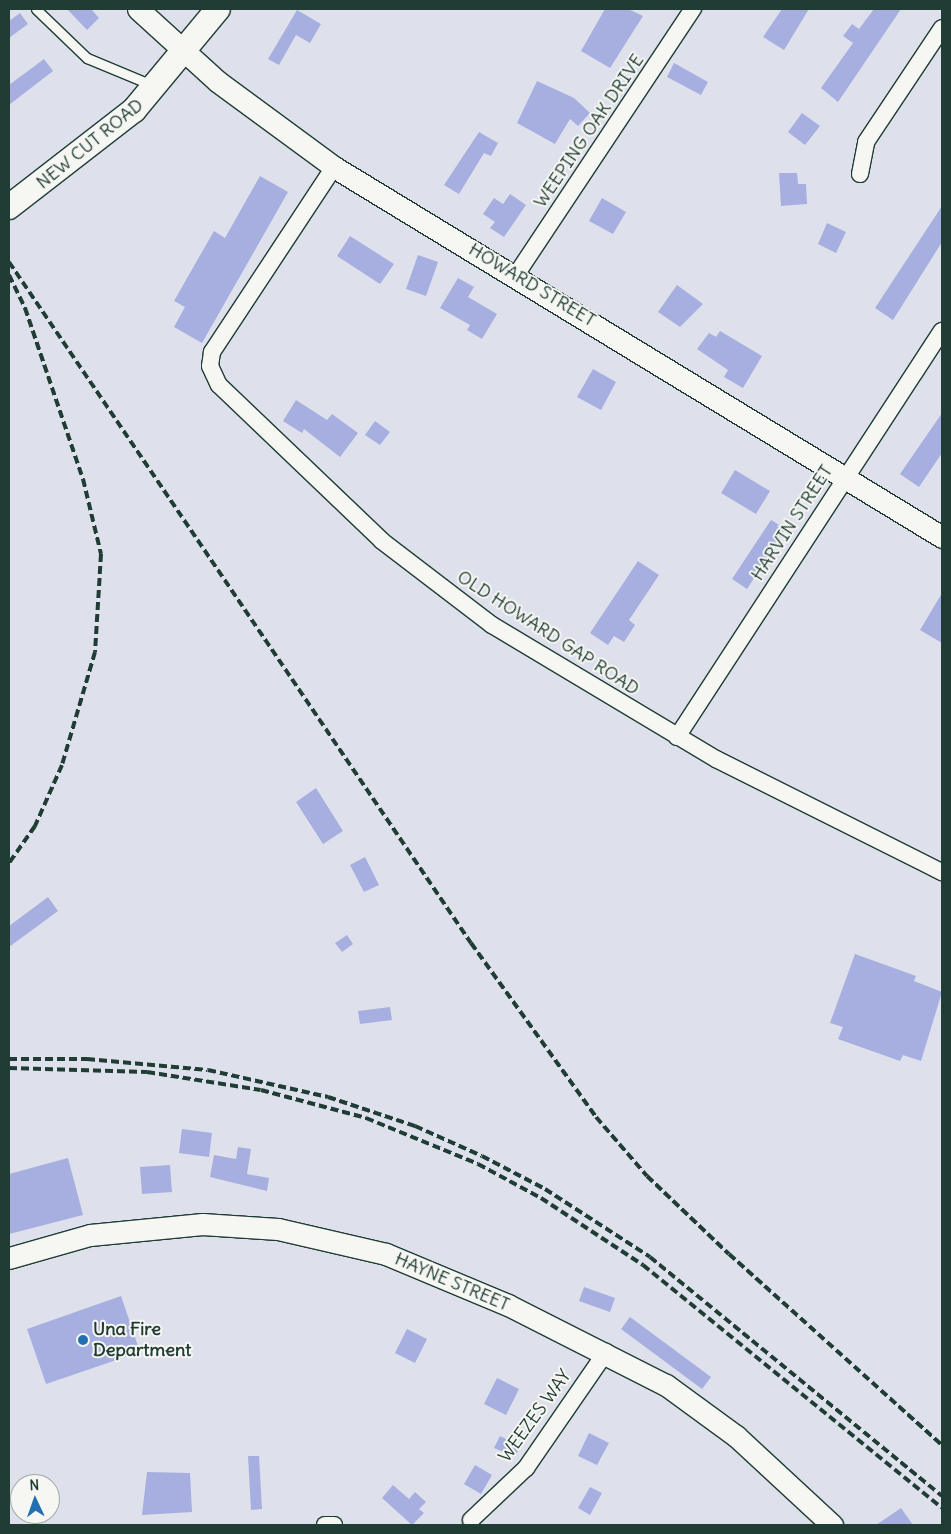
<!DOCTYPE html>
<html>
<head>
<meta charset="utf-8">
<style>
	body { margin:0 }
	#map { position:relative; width:951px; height:1534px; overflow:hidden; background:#dee1ec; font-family:Delius,sans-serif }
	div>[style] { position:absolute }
	.building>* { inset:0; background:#a6afdf }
	.roads { filter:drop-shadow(1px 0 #1f3d34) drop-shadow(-1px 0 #1f3d34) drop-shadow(0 1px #1f3d34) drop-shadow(0 -1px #1f3d34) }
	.service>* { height:9px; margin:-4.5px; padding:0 4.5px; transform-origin:4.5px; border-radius:4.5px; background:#f6f6f2 }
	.minor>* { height:16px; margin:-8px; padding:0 8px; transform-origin:8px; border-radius:8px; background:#f6f6f2 }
	.tertiary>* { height:21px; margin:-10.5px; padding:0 10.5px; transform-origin:10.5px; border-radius:10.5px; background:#f6f6f2 }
	.secondary>* { height:24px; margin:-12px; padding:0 12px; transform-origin:12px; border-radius:12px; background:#f6f6f2 }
	.rail>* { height:4px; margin-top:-2px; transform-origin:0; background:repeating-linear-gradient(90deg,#1f3d34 0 8px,transparent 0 12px) }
	.dots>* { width:14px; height:14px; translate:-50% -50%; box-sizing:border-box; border:2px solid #f6f6f2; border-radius:50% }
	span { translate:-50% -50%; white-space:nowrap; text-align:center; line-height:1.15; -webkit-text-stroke:4px #f6f6f2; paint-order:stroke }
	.street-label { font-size:18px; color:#1f3d34 }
	.poi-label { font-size:18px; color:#1f3d34; font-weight:700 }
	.left { translate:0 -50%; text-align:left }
	.frame { position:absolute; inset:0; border:10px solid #1f3d34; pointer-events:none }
	.north { position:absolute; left:10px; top:1474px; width:50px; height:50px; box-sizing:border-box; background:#f6f6f2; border:1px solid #a0aca6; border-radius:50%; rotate:357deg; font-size:14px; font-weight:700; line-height:20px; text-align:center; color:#1f3d34 }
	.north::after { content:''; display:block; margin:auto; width:18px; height:22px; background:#1f6fb2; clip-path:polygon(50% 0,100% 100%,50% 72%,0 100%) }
</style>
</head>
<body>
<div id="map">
	<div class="building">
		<div style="clip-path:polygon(67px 9px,91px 9px,99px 18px,87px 30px)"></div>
		<div style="clip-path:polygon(605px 9px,628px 9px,643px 16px,610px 68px,581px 51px)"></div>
		<div style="clip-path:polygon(782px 9px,809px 9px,784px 50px,763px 37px)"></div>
		<div style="clip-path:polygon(874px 9px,901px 9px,838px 102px,821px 88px,853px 43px,843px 36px,852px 24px,859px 29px)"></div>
		<div style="clip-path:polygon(297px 10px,321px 24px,310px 43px,296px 35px,279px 65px,268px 59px)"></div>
		<div style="clip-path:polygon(20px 13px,28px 24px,9px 38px,9px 21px)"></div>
		<div style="clip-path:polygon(44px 59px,53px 71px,9px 105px,9px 85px)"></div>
		<div style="clip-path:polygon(674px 63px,708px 82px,701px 95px,667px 77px)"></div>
		<div style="clip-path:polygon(537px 81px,574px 98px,590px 113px,578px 126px,570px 119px,555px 144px,517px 123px)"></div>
		<div style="clip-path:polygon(802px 113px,820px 126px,805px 145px,788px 132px)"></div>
		<div style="clip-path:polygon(479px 132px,498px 143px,491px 156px,484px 153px,459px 194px,444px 185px)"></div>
		<div style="clip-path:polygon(779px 173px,797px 173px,798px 184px,806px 184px,807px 204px,781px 206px)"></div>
		<div style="clip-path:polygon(260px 176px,288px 192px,202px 343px,174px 327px,185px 307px,174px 301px,214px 231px,225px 238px)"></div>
		<div style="clip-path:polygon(510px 194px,526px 205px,504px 237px,490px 228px,495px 222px,483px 214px,494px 198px,503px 204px)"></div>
		<div style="clip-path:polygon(602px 198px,626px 212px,613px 234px,589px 221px)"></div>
		<div style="clip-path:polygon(942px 206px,942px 242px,893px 320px,875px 308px)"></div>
		<div style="clip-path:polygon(827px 223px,846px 232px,836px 253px,818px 244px)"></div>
		<div style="clip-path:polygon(350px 236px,394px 264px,380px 284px,337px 256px)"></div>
		<div style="clip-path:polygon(418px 255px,438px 262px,426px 296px,406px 289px)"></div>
		<div style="clip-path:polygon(458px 278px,474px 287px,468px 297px,497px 314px,482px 339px,467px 330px,470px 325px,440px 308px)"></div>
		<div style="clip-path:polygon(677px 285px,703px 304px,680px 327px,658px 312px)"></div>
		<div style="clip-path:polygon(720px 331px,762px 356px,743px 388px,724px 377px,728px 370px,697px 349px,709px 333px,716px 337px)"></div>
		<div style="clip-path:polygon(593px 369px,616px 382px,601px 410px,577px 397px)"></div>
		<div style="clip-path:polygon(296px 400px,327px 420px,332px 414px,358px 433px,340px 457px,304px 429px,302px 433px,283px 421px)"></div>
		<div style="clip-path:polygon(942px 413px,942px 453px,919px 487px,900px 474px)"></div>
		<div style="clip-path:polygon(375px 421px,390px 432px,380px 445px,365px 435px)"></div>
		<div style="clip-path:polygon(735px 470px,770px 491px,756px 514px,721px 493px)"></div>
		<div style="clip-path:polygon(771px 520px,786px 529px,747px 589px,732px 579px)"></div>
		<div style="clip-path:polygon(638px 561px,659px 575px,629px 620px,635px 625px,624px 642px,614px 636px,608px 645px,590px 633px)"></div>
		<div style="clip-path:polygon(942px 593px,942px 643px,920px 630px)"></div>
		<div style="clip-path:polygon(316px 788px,343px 831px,323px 844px,296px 802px)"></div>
		<div style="clip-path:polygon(365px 857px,379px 885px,364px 892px,350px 865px)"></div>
		<div style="clip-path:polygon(48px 897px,58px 911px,9px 947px,9px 926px)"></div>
		<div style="clip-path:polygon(347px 935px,353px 944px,342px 952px,335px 943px)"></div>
		<div style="clip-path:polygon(855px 954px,916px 976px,914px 981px,942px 992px,921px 1061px,903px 1055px,900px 1061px,838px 1039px,843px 1027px,830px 1023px)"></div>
		<div style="clip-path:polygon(390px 1007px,392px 1020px,360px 1024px,358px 1011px)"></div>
		<div style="clip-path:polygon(182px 1129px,212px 1133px,209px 1157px,179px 1153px)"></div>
		<div style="clip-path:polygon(238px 1147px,251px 1149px,247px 1174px,269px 1178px,267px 1191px,210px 1177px,214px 1155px,236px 1159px)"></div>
		<div style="clip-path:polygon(68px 1158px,83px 1215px,9px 1234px,9px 1174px)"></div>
		<div style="clip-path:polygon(170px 1165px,172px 1192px,142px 1194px,140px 1167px)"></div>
		<div style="clip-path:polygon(584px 1287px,615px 1298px,610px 1312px,579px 1301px)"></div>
		<div style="clip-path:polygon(121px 1296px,140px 1352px,46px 1384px,27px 1329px)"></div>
		<div style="clip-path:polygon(630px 1317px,711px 1377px,702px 1389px,621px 1329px)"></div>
		<div style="clip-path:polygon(407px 1329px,427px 1339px,415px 1363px,395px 1353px)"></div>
		<div style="clip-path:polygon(497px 1378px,519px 1389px,506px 1415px,484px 1404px)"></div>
		<div style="clip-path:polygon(589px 1433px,609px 1443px,597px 1465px,578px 1456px)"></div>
		<div style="clip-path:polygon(500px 1436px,520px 1446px,515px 1457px,494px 1448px)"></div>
		<div style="clip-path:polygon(248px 1456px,259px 1456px,262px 1509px,251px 1510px)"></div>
		<div style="clip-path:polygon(475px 1465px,492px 1475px,481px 1494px,464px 1484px)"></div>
		<div style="clip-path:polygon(147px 1472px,190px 1473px,192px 1512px,142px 1515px)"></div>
		<div style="clip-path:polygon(393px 1485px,409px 1499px,415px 1492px,426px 1502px,419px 1509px,424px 1513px,412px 1525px,382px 1498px)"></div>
		<div style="clip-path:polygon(590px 1487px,602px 1493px,590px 1515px,578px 1508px)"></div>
		<div style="clip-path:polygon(901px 1508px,913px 1525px,876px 1525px)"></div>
	</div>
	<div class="roads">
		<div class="service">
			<div style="left:36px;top:9px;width:71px;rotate:43.9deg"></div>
			<div style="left:87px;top:58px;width:70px;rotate:22.6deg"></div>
		</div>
		<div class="minor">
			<div style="left:334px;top:167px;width:222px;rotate:123.4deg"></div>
			<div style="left:212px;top:352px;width:14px;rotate:98deg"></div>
			<div style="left:210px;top:366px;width:21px;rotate:65deg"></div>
			<div style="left:219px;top:385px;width:226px;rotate:43.7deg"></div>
			<div style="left:382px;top:541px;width:138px;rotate:37.4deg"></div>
			<div style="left:492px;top:625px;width:261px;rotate:30.9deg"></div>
			<div style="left:716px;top:759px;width:253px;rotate:26.6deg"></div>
			<div style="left:860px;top:174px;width:33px;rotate:-79deg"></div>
			<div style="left:866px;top:142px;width:137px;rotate:-56.3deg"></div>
			<div style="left:516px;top:275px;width:320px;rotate:-56.4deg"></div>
			<div style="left:677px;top:737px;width:485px;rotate:-56.9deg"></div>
			<div style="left:471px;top:1520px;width:76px;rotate:-43.4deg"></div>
			<div style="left:526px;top:1468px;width:141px;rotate:-55.4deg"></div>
			<div style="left:325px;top:1525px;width:9px"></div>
		</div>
		<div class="tertiary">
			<div style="left:138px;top:9px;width:107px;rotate:42.3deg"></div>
			<div style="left:217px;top:81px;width:145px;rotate:36.3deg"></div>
			<div style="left:334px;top:167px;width:712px;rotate:31.32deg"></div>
			<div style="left:9px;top:1258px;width:84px;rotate:-15.9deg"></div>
			<div style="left:90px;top:1235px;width:113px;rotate:-5.6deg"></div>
			<div style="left:202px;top:1224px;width:76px;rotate:3.8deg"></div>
			<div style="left:278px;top:1229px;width:111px;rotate:13deg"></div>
			<div style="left:386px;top:1254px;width:132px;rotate:22.7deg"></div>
			<div style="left:508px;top:1305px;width:177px;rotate:26.9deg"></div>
			<div style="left:666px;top:1385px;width:87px;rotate:36.1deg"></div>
			<div style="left:736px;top:1436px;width:131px;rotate:42.8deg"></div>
		</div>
		<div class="secondary">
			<div style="left:9px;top:207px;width:158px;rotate:-37.8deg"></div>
			<div style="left:134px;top:110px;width:131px;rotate:-50.3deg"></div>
		</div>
	</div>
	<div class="rail">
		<div style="left:9px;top:262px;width:823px;rotate:55.85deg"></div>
		<div style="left:471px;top:943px;width:214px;rotate:54.3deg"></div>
		<div style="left:596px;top:1117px;width:78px;rotate:49.2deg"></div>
		<div style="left:647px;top:1176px;width:113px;rotate:43.6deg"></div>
		<div style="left:729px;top:1254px;width:286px;rotate:41.9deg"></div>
		<div style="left:9px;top:275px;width:37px;rotate:64deg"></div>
		<div style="left:25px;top:308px;width:181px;rotate:71.3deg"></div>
		<div style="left:83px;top:479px;width:77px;rotate:76.5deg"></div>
		<div style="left:101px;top:554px;width:98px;rotate:93.5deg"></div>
		<div style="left:95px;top:652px;width:118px;rotate:106.3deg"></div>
		<div style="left:62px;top:765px;width:67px;rotate:113.9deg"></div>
		<div style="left:35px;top:826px;width:45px;rotate:125.1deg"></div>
		<div style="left:9px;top:1059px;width:78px"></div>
		<div style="left:87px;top:1059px;width:121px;rotate:5.2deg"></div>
		<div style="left:208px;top:1070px;width:123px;rotate:12.7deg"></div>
		<div style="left:328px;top:1097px;width:92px;rotate:18.4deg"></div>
		<div style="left:415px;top:1126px;width:73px;rotate:24.1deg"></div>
		<div style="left:482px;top:1156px;width:71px;rotate:27.6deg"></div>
		<div style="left:545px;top:1189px;width:125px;rotate:32.9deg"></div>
		<div style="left:650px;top:1257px;width:377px;rotate:39.3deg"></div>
		<div style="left:9px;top:1068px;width:138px;rotate:1.7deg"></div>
		<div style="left:147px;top:1072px;width:115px;rotate:9deg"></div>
		<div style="left:261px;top:1090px;width:109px;rotate:14.9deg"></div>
		<div style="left:366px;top:1118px;width:121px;rotate:22.3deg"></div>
		<div style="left:478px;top:1164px;width:72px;rotate:28.4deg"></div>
		<div style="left:541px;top:1198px;width:122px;rotate:33.3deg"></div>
		<div style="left:643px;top:1265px;width:385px;rotate:39.1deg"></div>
	</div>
	<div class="dots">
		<div style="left:83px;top:1340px;background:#1f6fb2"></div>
	</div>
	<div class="street-label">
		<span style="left:589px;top:131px;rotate:-56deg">WEEPING OAK DRIVE</span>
		<span style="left:90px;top:144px;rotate:-39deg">NEW CUT ROAD</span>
		<span style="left:532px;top:285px;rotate:31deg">HOWARD STREET</span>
		<span style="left:792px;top:523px;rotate:-57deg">HARVIN STREET</span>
		<span style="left:548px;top:633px;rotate:33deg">OLD HOWARD GAP ROAD</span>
		<span style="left:452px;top:1282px;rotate:23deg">HAYNE STREET</span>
		<span style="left:535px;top:1416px;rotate:-54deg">WEEZES WAY</span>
	</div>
	<div class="poi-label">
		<span class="left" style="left:93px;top:1340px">Una Fire<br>Department</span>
	</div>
	<div class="frame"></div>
	<div class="north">N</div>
</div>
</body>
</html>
